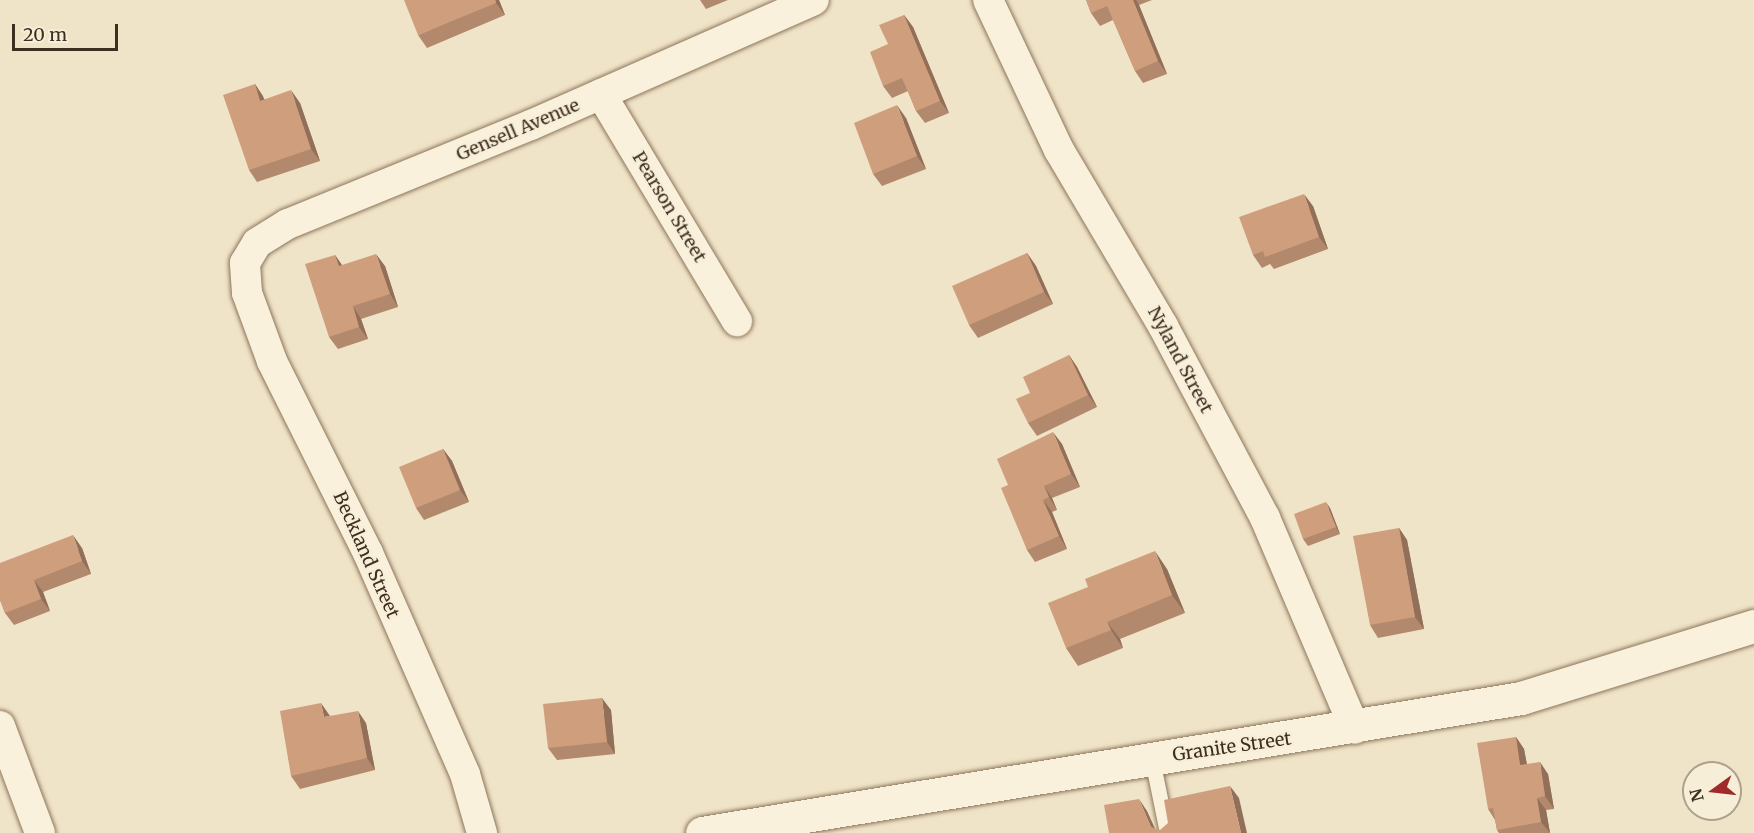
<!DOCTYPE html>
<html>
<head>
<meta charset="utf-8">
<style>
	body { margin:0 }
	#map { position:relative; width:1754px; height:833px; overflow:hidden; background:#f0e4c8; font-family:Merriweather,serif }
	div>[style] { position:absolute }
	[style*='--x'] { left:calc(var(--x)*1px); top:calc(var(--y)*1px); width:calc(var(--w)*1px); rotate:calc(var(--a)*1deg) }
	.roads { filter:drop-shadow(0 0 2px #8d765c) drop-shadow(0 0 2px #8d765c) }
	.service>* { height:15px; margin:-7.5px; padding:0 7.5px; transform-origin:7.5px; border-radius:7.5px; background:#faf1dc }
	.minor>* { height:30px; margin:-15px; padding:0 15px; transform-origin:15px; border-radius:15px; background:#faf1dc }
	.tertiary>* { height:33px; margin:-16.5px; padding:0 16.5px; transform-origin:16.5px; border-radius:16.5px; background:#faf1dc }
	.wall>* { inset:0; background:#b2896c }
	.shaded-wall>* { inset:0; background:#916f58 }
	.building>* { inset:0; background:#cf9f7d }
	span { translate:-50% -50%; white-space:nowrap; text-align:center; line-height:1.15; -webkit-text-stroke:4.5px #f7eed8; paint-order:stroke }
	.street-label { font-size:18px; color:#3d2e20 }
	.north { position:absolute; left:1682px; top:761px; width:60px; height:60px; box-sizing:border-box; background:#f7eed8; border:2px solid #ada18e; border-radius:50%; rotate:255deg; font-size:16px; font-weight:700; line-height:24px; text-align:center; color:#3d2e20 }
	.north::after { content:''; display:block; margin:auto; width:21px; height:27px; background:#9e2a2b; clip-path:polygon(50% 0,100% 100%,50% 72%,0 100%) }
	.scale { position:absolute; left:12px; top:24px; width:106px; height:27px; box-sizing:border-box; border:3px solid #3d2e20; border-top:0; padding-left:8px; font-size:18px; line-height:21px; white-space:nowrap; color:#3d2e20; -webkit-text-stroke:4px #f7eed8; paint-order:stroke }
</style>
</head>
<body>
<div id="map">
	<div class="roads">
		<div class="service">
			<div style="--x:1152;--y:759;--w:76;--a:78.5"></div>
		</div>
		<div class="minor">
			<div style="--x:988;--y:0;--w:166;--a:64.7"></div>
			<div style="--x:1059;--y:150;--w:204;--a:59.4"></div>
			<div style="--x:1163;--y:326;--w:217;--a:62"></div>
			<div style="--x:1265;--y:518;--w:229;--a:66.9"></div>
			<div style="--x:601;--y:94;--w:265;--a:59.1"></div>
			<div style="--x:0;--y:726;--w:114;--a:69.5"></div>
			<div style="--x:482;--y:833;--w:61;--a:-106.1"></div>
			<div style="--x:465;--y:774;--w:241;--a:-113.7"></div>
			<div style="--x:368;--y:553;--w:215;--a:-116.6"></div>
			<div style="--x:272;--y:361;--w:72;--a:-110.2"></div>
			<div style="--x:247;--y:293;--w:30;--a:-94"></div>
			<div style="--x:245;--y:263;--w:23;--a:-59"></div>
			<div style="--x:257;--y:243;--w:36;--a:-32"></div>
			<div style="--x:288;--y:224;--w:262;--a:-22.2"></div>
			<div style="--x:531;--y:125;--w:309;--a:-23.8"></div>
		</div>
		<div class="tertiary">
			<div style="--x:702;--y:833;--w:830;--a:-9.36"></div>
			<div style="--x:1521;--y:698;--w:244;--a:-17.2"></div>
		</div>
	</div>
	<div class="wall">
		<div style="clip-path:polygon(499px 0,505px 15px,427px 48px,418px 35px)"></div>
		<div style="clip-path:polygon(700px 0,728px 0,706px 9px)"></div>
		<div style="clip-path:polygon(1086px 0,1152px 0,1139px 5px,1167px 74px,1143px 83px,1135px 71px,1113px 20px,1100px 26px,1091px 13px)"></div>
		<div style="clip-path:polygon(904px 15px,913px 27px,949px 113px,925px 123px,916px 111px,908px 91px,892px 98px,883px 86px,888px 44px)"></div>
		<div style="clip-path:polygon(255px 84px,264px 99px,300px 103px,320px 161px,257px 182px,249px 170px)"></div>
		<div style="clip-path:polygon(906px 118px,926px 169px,882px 186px,873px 174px)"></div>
		<div style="clip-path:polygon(1313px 206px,1328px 249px,1274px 269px,1270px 264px,1262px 268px,1253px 255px)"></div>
		<div style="clip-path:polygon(1027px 253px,1036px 266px,1053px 304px,978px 338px,969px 325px)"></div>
		<div style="clip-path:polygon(335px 255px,342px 265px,385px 266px,398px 307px,361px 319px,368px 339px,338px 349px,329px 337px)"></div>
		<div style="clip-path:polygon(1069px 355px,1077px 367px,1097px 407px,1037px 436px,1028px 423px,1030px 393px)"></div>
		<div style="clip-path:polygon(1062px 444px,1080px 487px,1052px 498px,1057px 510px,1052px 512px,1067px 549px,1035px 562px,1027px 550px,1008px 485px)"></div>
		<div style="clip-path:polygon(443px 449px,452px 461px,469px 502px,424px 520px,416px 508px)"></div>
		<div style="clip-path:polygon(1330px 508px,1340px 534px,1308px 546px,1303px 539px)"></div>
		<div style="clip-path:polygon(1399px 528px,1407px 540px,1424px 629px,1378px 638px,1370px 625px)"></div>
		<div style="clip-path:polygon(82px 548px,91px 574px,43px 592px,50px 611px,14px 625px,5px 613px,0 600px)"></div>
		<div style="clip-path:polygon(1167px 569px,1185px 613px,1120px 639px,1123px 648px,1078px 666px,1066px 648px)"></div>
		<div style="clip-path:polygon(611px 710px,615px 754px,557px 760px,548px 748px)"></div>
		<div style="clip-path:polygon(330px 716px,366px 723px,375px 770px,300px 789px,291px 776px)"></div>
		<div style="clip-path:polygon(1516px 737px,1524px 749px,1527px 764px,1548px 774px,1554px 809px,1546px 810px,1550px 833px,1499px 833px,1497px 830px,1495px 820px,1488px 809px)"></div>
	</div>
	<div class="shaded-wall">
		<div style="clip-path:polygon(495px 0,499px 0,505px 15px,496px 3px)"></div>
		<div style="clip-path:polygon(1133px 0,1136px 0,1139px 5px,1167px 74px,1158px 61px)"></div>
		<div style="clip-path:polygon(904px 15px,913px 27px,949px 113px,940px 101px)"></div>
		<div style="clip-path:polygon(255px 84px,263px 96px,269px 113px,260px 101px)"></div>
		<div style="clip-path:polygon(291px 90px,300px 103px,320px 161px,311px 149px)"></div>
		<div style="clip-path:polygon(897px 105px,906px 118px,926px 169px,917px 156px)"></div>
		<div style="clip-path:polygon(1304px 194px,1313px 206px,1328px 249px,1319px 237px)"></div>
		<div style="clip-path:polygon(1027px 253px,1036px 266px,1053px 304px,1044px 292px)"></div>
		<div style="clip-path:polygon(376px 254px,385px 266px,398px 307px,390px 294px)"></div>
		<div style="clip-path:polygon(335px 255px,344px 268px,339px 266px)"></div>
		<div style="clip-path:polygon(353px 306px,361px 319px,368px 339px,359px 327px)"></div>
		<div style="clip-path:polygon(1069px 355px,1077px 367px,1097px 407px,1088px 395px)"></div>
		<div style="clip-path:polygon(1053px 432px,1062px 444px,1080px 487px,1071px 474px)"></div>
		<div style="clip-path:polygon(443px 449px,452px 461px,469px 502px,460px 490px)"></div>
		<div style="clip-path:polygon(1044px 486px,1052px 498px,1057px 510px,1049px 497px)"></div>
		<div style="clip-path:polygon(1043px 500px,1052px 512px,1067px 549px,1059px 536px)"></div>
		<div style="clip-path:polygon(1326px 502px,1330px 508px,1340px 534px,1336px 527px)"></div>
		<div style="clip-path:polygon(1399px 528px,1407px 540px,1424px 629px,1415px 617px)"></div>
		<div style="clip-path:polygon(73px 535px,82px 548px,91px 574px,82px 561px)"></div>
		<div style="clip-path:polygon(1155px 551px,1167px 569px,1185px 613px,1172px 595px)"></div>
		<div style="clip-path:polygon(34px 580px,43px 592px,50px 611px,41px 599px)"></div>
		<div style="clip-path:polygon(1107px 622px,1120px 639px,1123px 648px,1111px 630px)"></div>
		<div style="clip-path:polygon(602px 698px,611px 710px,615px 754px,607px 742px)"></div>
		<div style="clip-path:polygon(321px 703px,330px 716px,324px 717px)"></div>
		<div style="clip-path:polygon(358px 711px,366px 723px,375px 770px,367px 758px)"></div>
		<div style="clip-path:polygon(1516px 737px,1524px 749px,1529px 777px,1520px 765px)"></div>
		<div style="clip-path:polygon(1540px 762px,1548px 774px,1554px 809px,1545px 796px)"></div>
		<div style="clip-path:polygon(1230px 786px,1239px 798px,1247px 833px,1241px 833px)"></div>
		<div style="clip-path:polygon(1537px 798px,1546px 810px,1550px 833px,1541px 822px)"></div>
		<div style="clip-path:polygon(1139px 799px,1147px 811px,1157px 833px,1151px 827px)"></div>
	</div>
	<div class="building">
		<div style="clip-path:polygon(404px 0,495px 0,496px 3px,418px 35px)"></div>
		<div style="clip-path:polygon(1086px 0,1133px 0,1158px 61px,1135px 71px,1107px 6px,1091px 13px)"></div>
		<div style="clip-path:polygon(904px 15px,940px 101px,916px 111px,902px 78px,883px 86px,870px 52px,888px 44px,879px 25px)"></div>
		<div style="clip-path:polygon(255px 84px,260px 101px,291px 90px,311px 149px,249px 170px,223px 95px)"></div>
		<div style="clip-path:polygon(897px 105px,917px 156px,873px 174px,854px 123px)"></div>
		<div style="clip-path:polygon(1304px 194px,1319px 237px,1265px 257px,1263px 251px,1253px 255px,1239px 217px)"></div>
		<div style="clip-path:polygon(1027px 253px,1044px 292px,969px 325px,952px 286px)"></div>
		<div style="clip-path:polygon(376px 254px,390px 294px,353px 306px,359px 327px,329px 337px,305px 264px,335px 255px,339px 266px)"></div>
		<div style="clip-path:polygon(1069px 355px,1088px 395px,1028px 423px,1016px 399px,1030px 393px,1023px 377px)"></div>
		<div style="clip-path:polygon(1053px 432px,1071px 474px,1044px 486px,1049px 497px,1043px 500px,1059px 536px,1027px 550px,1001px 488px,1008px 485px,997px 459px)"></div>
		<div style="clip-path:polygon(443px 449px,460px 490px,416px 508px,399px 467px)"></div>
		<div style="clip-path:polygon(1326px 502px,1336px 527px,1303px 539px,1294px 514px)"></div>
		<div style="clip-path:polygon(1399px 528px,1415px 617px,1370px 625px,1353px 536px)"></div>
		<div style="clip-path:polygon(73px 535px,82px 561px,34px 580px,41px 599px,5px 613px,0 600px,0 563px)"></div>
		<div style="clip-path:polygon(1155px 551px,1172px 595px,1107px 622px,1111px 630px,1066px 648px,1048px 603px,1088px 587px,1085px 579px)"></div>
		<div style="clip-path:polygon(602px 698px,607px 742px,548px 748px,543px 704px)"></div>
		<div style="clip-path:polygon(321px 703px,324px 717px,358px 711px,367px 758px,291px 776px,280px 711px)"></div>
		<div style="clip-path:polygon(1516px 737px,1520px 765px,1540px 762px,1545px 796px,1537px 798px,1541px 822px,1497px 830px,1493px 808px,1488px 809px,1477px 743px)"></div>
		<div style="clip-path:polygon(1230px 786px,1241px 833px,1109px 833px,1104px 805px,1139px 799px,1151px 827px,1160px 830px,1168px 823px,1164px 800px)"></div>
	</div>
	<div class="street-label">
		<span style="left:518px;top:130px;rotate:-23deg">Gensell Avenue</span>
		<span style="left:669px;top:207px;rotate:59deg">Pearson Street</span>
		<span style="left:1180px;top:360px;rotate:62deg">Nyland Street</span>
		<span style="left:366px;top:555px;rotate:66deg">Beckland Street</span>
		<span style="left:1232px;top:747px;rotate:-8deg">Granite Street</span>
	</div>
	<div class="north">N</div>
	<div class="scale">20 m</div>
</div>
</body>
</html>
